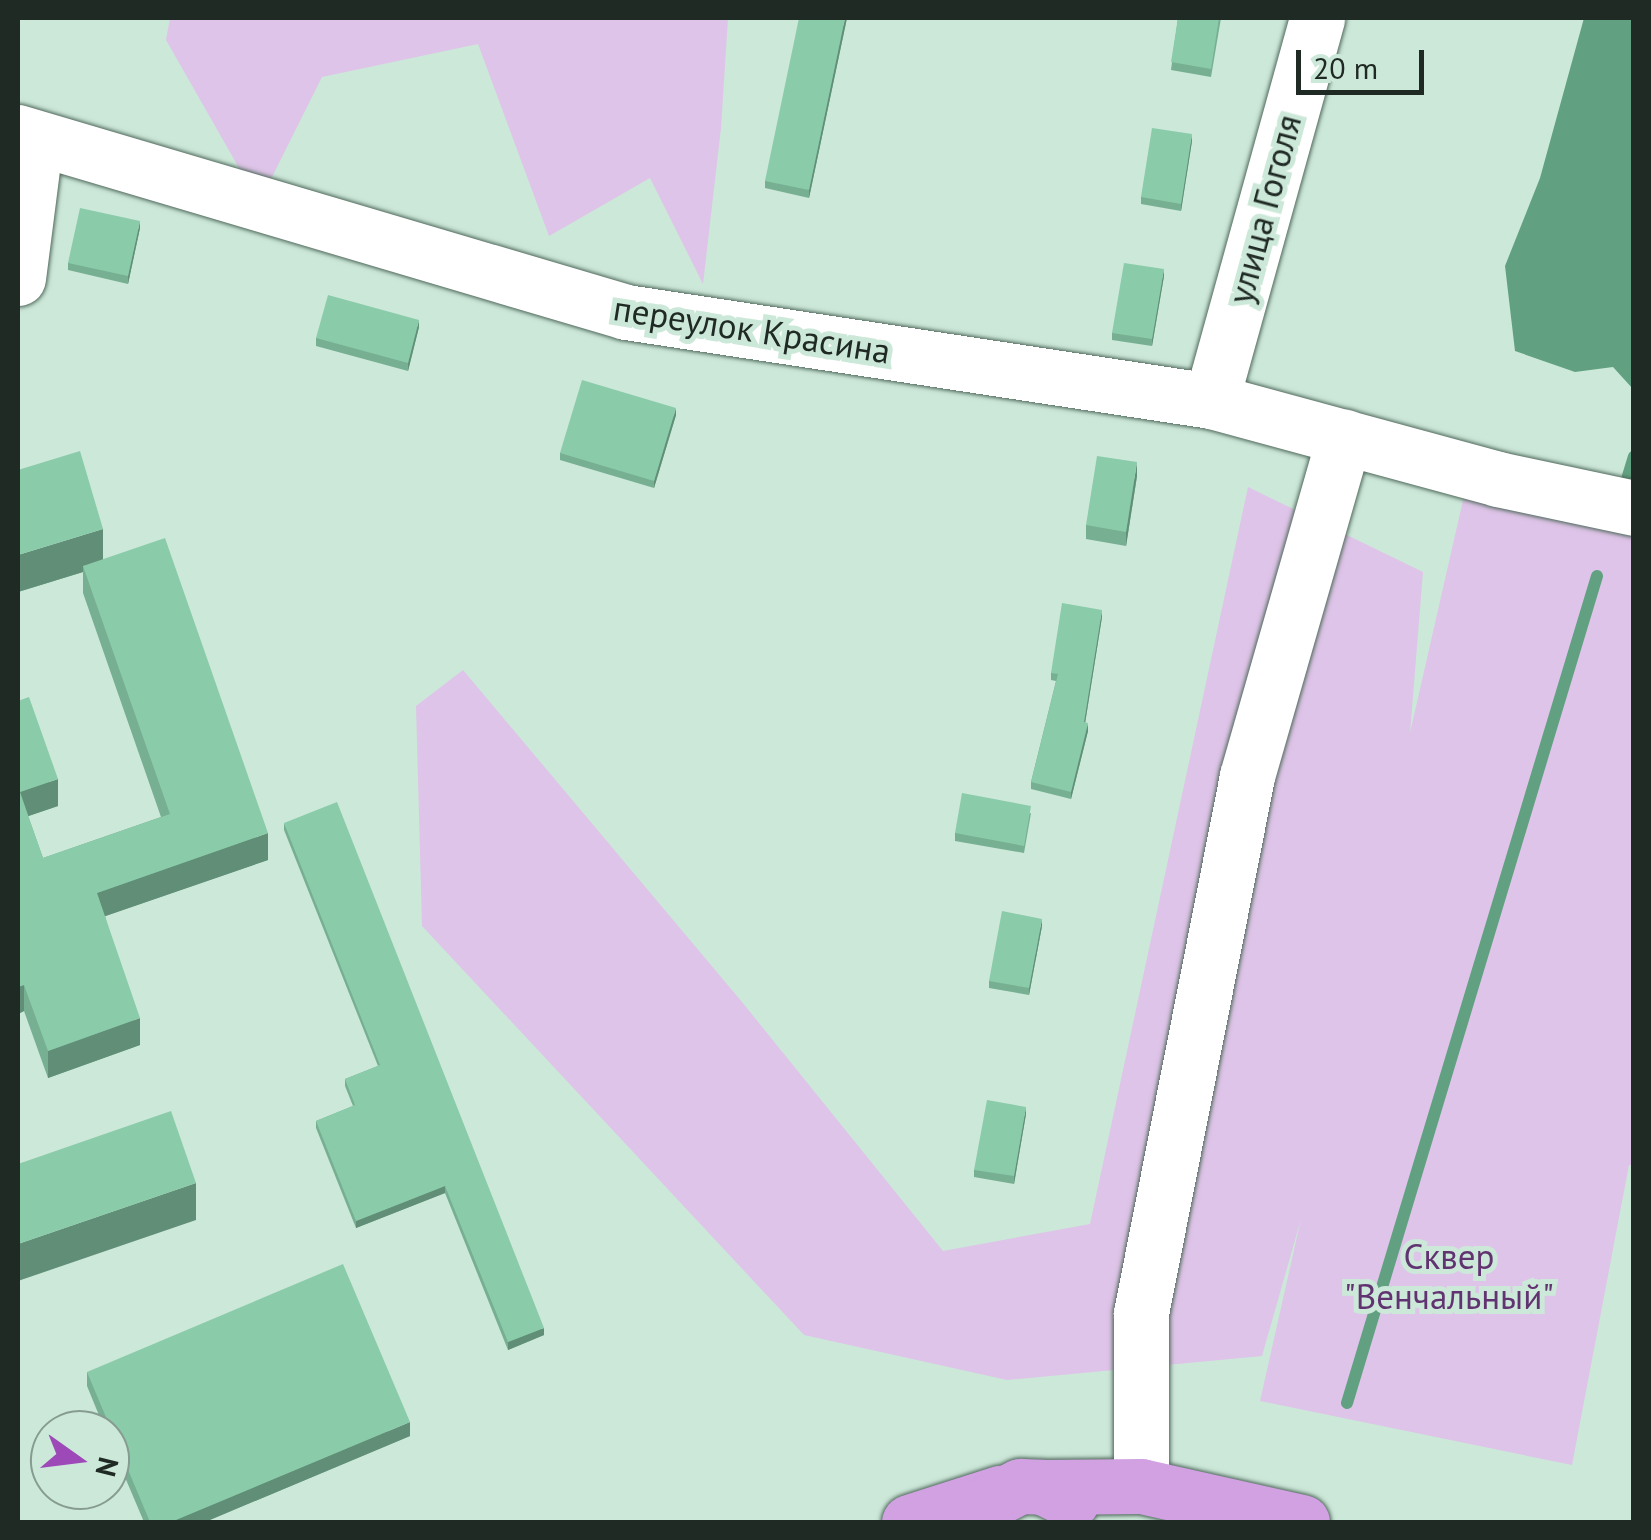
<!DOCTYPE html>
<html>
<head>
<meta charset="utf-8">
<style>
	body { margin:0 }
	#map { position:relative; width:1651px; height:1540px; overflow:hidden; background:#cce8d9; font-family:"PT Sans",sans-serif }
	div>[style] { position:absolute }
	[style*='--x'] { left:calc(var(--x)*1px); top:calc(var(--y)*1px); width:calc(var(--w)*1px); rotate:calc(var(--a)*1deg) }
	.green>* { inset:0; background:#dec4e8 }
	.water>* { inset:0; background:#61a181 }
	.stream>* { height:12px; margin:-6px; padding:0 6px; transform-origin:6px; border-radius:6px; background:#61a181 }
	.roads { filter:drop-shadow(0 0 2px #50695c) drop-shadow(0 0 2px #50695c) }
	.minor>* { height:55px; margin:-27.5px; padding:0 27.5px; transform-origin:27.5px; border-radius:27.5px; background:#fff }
	.major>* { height:55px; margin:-27.5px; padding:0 27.5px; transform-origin:27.5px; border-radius:27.5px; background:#d1a1e2 }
	.wall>* { inset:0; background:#77af92 }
	.shaded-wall>* { inset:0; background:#618e77 }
	.building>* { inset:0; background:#8acbaa }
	span { translate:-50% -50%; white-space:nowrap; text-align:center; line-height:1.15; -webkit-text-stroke:10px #cce8d9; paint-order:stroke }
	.street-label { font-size:35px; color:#202a25 }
	.park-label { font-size:35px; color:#613370 }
	.frame { position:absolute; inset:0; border:20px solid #202a25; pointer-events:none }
	.north { position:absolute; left:30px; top:1410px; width:100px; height:100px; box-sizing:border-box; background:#cce8d9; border:2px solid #879c91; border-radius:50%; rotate:104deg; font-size:28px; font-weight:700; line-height:40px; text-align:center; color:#202a25 }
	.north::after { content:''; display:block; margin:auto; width:35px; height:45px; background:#9d4ab8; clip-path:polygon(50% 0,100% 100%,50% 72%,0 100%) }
	.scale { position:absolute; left:1296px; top:50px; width:128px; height:45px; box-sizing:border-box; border:5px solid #202a25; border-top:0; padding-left:12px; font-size:30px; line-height:35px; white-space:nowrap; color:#202a25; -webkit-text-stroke:8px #cce8d9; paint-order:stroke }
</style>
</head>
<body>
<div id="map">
	<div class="green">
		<div style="clip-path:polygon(170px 18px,728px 18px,721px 128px,703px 284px,650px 178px,549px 236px,478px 44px,322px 77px,259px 203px,166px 40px)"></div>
		<div style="clip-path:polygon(1248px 487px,1423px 572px,1410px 733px,1466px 487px,1633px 525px,1633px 1165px,1629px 1165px,1572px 1465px,1260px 1401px,1301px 1219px,1262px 1356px,1007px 1380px,804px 1335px,422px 926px,416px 706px,463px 670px,742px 1002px,943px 1251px,1090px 1224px)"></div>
	</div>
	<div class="water">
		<div style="clip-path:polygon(1584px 18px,1633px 18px,1633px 389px,1613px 367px,1575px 372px,1515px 351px,1505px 266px,1540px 178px)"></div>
	</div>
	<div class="stream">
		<div style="--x:1624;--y:489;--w:34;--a:-73"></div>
		<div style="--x:1347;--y:1403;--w:864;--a:-73.18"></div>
	</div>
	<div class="roads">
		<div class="minor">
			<div style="--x:18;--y:132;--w:634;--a:16.49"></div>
			<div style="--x:626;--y:312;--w:592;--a:8.65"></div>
			<div style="--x:1211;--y:401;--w:297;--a:15.2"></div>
			<div style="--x:1498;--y:479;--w:139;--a:12"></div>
			<div style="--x:18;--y:278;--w:141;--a:-82.7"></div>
			<div style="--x:1211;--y:401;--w:397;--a:-74.5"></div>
			<div style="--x:1141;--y:1486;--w:173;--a:-90"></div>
			<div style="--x:1141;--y:1313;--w:547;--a:-78.83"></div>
			<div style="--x:1247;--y:776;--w:353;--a:-74"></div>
		</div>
		<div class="major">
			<div style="--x:1043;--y:1487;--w:98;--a:-0.6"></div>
			<div style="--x:1141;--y:1486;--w:165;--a:12.6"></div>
			<div style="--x:909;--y:1522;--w:96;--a:-17.7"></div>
			<div style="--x:969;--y:1522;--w:22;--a:-51"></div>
			<div style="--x:983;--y:1505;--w:42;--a:-27.2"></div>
			<div style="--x:1020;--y:1486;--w:23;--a:2"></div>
			<div style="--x:1043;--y:1487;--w:32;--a:26"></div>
		</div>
	</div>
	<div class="wall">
		<div style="clip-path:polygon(847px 18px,809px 198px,765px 188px,765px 181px)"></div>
		<div style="clip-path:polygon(1178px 18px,1221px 18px,1211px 77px,1171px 70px)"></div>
		<div style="clip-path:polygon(1192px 141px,1181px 211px,1141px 204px,1141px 197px)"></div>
		<div style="clip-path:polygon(140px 228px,128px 284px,68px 270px,68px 263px)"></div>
		<div style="clip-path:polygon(1164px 276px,1152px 346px,1112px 340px,1112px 333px)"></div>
		<div style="clip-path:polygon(419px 327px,408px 371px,316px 346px,316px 338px)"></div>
		<div style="clip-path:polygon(676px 415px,654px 488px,560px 460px,560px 453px)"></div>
		<div style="clip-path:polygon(1137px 476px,1126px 546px,1086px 539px,1086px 525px)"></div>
		<div style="clip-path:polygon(103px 559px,268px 860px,105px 916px,140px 1045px,48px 1078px,24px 1011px,18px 1014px,18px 701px,58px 806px,28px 816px,43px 858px,161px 817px,83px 593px,83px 572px,18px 592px)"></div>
		<div style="clip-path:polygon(1102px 617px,1085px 723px,1088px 731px,1071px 799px,1031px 789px,1031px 782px,1056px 681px,1051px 680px,1051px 673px)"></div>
		<div style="clip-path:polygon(1031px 813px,1024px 853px,955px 841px,955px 833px)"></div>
		<div style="clip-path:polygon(284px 823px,544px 1335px,508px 1350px,445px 1193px,356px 1228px,316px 1128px,316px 1121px,353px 1106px,345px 1086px,345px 1079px,378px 1066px,284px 830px)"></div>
		<div style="clip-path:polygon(1042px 926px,1029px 995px,989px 988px,989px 981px)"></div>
		<div style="clip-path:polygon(1026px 1114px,1014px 1184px,974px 1177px,974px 1170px)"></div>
		<div style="clip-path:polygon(87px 1372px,410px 1436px,205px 1522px,144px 1522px,110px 1442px,110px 1430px,105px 1430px,87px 1386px)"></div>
	</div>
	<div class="shaded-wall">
		<div style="clip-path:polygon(845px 18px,847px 18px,809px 198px,809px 190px)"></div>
		<div style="clip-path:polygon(1192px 134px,1192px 141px,1181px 211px,1181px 204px)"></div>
		<div style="clip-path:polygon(140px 221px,140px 228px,128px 284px,128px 276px)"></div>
		<div style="clip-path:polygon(1164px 269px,1164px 276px,1152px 346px,1152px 339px)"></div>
		<div style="clip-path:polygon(419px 320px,419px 327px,408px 371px,408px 363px)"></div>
		<div style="clip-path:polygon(676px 408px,676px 415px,654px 488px,654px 481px)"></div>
		<div style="clip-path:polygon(1137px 462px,1137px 476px,1126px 546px,1126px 532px)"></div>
		<div style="clip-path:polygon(103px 529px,103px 565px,83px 566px,83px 572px,18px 592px,18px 555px)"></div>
		<div style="clip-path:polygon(1102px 610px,1102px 617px,1084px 730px,1084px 722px)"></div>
		<div style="clip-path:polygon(1088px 723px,1088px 731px,1071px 799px,1071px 792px)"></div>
		<div style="clip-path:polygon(58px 779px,58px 806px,20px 819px,20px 792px)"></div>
		<div style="clip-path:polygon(268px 833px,268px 860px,97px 919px,97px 893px)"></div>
		<div style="clip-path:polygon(1042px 919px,1042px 926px,1029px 995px,1029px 988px)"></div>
		<div style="clip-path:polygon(24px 985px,24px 1011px,18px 1014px,18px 987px)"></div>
		<div style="clip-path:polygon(140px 1018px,140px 1045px,48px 1078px,48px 1051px)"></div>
		<div style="clip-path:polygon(1026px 1107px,1026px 1114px,1014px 1184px,1014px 1176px)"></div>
		<div style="clip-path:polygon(196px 1183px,196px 1220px,18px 1281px,18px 1244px)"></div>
		<div style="clip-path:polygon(445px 1186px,445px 1193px,356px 1228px,356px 1221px)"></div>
		<div style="clip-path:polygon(544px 1328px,544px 1335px,508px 1350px,508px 1342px)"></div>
		<div style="clip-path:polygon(410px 1422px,410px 1436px,205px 1522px,171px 1522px)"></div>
	</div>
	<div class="building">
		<div style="clip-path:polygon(799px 18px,845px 18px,809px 190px,765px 181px)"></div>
		<div style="clip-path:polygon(1178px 18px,1219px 18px,1211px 69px,1171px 62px)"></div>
		<div style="clip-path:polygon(1152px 128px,1192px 134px,1181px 204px,1141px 197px)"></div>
		<div style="clip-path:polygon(80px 208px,140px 221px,128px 276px,68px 263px)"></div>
		<div style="clip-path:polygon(1124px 263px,1164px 269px,1152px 339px,1112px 333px)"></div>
		<div style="clip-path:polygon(328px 295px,419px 320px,408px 363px,316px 338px)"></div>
		<div style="clip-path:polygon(582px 380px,676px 408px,654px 481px,560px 453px)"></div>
		<div style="clip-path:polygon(80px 451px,103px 529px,18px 555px,18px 470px)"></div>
		<div style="clip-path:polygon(1097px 456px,1137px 462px,1126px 532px,1086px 525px)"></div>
		<div style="clip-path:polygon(165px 538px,268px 833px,97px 893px,140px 1018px,48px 1051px,24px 985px,18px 987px,18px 701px,29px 697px,58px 779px,20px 792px,43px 858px,170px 814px,83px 566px)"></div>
		<div style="clip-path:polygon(1062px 603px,1102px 610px,1084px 722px,1088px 723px,1071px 792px,1031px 782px,1058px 674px,1051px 673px)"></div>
		<div style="clip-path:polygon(962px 793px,1031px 806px,1024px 846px,955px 833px)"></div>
		<div style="clip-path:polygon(337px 802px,544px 1328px,508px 1342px,445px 1186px,356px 1221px,316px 1121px,355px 1105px,345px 1079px,380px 1065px,284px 823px)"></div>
		<div style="clip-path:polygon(1002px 911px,1042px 919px,1029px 988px,989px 981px)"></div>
		<div style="clip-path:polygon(987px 1100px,1026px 1107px,1014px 1176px,974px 1170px)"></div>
		<div style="clip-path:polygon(171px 1111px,196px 1183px,18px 1244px,18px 1164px)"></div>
		<div style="clip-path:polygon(343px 1264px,410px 1422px,171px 1522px,150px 1522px,87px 1372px)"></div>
	</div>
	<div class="street-label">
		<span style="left:1264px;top:209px;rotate:-75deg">улица Гоголя</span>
		<span style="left:752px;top:329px;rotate:9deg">переулок Красина</span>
	</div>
	<div class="park-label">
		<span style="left:1449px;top:1276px">Сквер<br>"Венчальный"</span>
	</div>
	<div class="frame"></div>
	<div class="north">N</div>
	<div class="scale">20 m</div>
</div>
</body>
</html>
